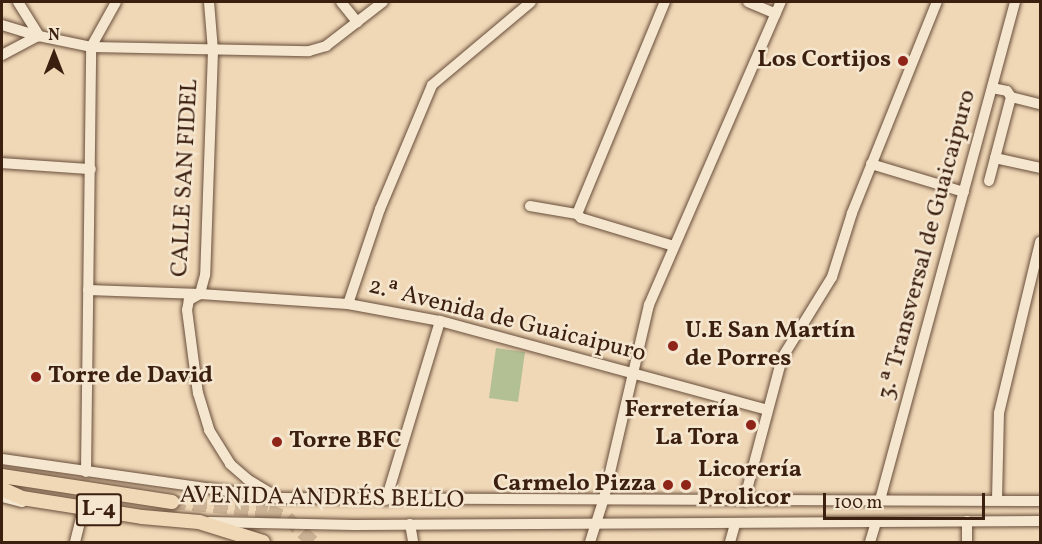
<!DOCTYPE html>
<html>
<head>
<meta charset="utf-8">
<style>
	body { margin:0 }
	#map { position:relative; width:1042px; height:544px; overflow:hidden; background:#f0d8b7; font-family:Vollkorn,serif }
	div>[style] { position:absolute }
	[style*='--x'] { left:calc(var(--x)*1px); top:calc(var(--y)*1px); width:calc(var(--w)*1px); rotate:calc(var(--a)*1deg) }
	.green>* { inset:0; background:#b3c094 }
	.major-tunnel>* { height:14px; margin-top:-7px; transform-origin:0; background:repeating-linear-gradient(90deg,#ccb395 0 14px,transparent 0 21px) }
	.roads { filter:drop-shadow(0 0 2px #684d39) drop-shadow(0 0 2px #684d39) }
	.minor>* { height:10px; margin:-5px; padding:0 5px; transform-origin:5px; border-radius:5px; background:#f5e6d0 }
	.major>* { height:14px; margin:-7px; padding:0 7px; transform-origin:7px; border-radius:7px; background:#f0d8b7 }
	.dots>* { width:16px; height:16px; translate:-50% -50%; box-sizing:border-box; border:3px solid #f5e6d0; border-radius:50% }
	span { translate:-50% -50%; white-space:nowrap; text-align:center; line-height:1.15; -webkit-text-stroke:5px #f5e6d0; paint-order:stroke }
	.shield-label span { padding:2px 4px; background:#f5e6d0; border:2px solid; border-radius:4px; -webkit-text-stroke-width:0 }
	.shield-label { font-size:22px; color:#3b1f0f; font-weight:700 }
	.poi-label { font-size:24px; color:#3b1f0f; font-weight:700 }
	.right { translate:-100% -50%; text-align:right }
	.left { translate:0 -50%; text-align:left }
	.street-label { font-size:24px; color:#3b1f0f }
	.frame { position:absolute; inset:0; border:3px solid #3b1f0f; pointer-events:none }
	.north { position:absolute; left:24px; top:24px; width:60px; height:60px; -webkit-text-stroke:4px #f5e6d0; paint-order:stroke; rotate:0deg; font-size:16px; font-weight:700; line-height:24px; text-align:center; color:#3b1f0f }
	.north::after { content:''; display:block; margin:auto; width:21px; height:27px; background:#3b1f0f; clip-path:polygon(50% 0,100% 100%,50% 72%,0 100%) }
	.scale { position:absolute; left:823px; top:493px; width:162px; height:27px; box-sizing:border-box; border:3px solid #3b1f0f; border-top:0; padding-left:8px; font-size:18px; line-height:21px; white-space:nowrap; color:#3b1f0f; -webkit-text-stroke:4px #f5e6d0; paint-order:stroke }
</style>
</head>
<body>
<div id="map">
	<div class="green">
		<div style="clip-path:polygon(496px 348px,525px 352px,518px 402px,489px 398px)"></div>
	</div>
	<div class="major-tunnel">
		<div style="--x:172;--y:502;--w:96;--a:5.4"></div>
		<div style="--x:268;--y:511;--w:20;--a:20"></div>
		<div style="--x:287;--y:518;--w:35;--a:43"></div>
	</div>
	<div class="roads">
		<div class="minor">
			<div style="--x:18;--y:2;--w:40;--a:58"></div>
			<div style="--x:209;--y:2;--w:49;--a:85.3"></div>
			<div style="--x:213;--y:51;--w:224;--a:92"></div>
			<div style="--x:205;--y:275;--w:20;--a:105"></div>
			<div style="--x:200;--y:294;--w:13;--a:151"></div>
			<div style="--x:189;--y:300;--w:10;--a:101"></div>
			<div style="--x:187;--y:310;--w:84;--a:82.5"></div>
			<div style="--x:198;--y:393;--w:39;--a:73"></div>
			<div style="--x:209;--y:430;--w:40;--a:58"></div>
			<div style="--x:230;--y:464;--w:23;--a:41"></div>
			<div style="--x:247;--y:479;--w:29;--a:31"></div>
			<div style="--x:341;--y:2;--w:26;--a:51"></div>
			<div style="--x:748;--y:2;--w:30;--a:23"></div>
			<div style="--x:2;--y:25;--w:39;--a:17"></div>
			<div style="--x:39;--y:36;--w:53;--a:11.9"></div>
			<div style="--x:91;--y:47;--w:218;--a:1.1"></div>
			<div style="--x:309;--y:51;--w:18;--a:-16"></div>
			<div style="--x:326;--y:46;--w:72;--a:-37.7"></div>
			<div style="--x:2;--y:55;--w:41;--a:-27.8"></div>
			<div style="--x:992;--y:88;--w:15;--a:11"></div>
			<div style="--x:1007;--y:91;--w:7;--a:56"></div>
			<div style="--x:1011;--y:97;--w:30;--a:14"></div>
			<div style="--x:995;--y:158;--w:46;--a:12.5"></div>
			<div style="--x:2;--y:163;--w:89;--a:3.9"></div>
			<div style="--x:871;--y:164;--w:97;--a:16.8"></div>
			<div style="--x:989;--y:181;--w:87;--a:-75.3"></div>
			<div style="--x:530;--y:206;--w:48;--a:9.7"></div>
			<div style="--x:577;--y:214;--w:6;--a:45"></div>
			<div style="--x:581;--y:218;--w:97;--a:16.8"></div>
			<div style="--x:577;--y:214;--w:230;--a:-67.5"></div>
			<div style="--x:88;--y:290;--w:112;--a:2"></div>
			<div style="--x:200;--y:294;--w:148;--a:3.9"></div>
			<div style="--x:348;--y:304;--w:94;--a:10.5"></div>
			<div style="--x:440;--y:321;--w:339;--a:15.2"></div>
			<div style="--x:348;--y:304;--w:100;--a:-71.4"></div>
			<div style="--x:380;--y:209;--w:134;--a:-67.2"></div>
			<div style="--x:432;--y:85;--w:129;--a:-40"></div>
			<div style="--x:2;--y:459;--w:278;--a:8.1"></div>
			<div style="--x:277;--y:498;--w:763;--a:0.23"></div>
			<div style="--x:86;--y:472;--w:425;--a:-89.3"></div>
			<div style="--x:91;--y:47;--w:51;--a:-60.9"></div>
			<div style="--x:2;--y:497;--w:21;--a:14"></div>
			<div style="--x:386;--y:500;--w:187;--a:-73.2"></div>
			<div style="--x:880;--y:500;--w:516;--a:-74.83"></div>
			<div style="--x:997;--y:500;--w:87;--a:-88.7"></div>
			<div style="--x:999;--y:413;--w:176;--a:-76.5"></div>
			<div style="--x:744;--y:501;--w:148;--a:-75.1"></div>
			<div style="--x:782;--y:358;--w:95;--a:-58.3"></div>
			<div style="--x:832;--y:277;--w:67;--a:-72.6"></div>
			<div style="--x:852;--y:213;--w:227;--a:-68.1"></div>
			<div style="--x:967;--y:521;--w:21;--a:90"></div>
			<div style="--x:210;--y:522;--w:144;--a:1.2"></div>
			<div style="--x:354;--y:525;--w:686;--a:-0.33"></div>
			<div style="--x:410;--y:524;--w:17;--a:80"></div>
			<div style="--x:75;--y:542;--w:33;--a:-76"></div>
			<div style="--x:590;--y:542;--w:46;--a:-72.3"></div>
			<div style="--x:604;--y:498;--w:198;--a:-76.9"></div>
			<div style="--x:649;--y:305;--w:331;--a:-66.5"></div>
			<div style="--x:730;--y:542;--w:19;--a:-74"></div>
			<div style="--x:870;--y:542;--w:21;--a:-73"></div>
		</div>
		<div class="major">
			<div style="--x:2;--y:476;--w:172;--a:8.7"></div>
			<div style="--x:2;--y:489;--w:22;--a:24"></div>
			<div style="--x:22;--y:498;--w:121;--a:9"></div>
			<div style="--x:142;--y:517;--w:57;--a:5"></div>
			<div style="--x:199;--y:522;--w:67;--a:17.4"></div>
		</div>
	</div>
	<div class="dots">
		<div style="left:903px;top:61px;background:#8f2418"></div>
		<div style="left:673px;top:346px;background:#8f2418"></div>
		<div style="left:36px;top:377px;background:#8f2418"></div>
		<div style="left:751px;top:425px;background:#8f2418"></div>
		<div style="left:277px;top:442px;background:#8f2418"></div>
		<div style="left:668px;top:485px;background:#8f2418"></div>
		<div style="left:686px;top:485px;background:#8f2418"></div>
	</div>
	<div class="shield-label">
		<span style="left:99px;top:510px">L-4</span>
	</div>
	<div class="poi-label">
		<span class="right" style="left:891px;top:61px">Los Cortijos</span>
		<span class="left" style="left:685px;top:346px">U.E San Martín<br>de Porres</span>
		<span class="left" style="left:48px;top:377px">Torre de David</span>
		<span class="right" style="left:739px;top:425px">Ferretería<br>La Tora</span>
		<span class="left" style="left:289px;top:442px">Torre BFC</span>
		<span class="left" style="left:698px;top:485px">Licorería<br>Prolicor</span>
		<span class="right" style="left:656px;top:485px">Carmelo Pizza</span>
	</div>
	<div class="street-label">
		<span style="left:186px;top:178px;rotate:-87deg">CALLE SAN FIDEL</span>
		<span style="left:928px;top:245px;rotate:-75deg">3.ª Transversal de Guaicaipuro</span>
		<span style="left:507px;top:321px;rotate:14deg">2.ª Avenida de Guaicaipuro</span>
		<span style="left:322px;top:499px;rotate:1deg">AVENIDA ANDRÉS BELLO</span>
	</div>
	<div class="frame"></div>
	<div class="north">N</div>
	<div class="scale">100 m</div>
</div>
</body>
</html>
